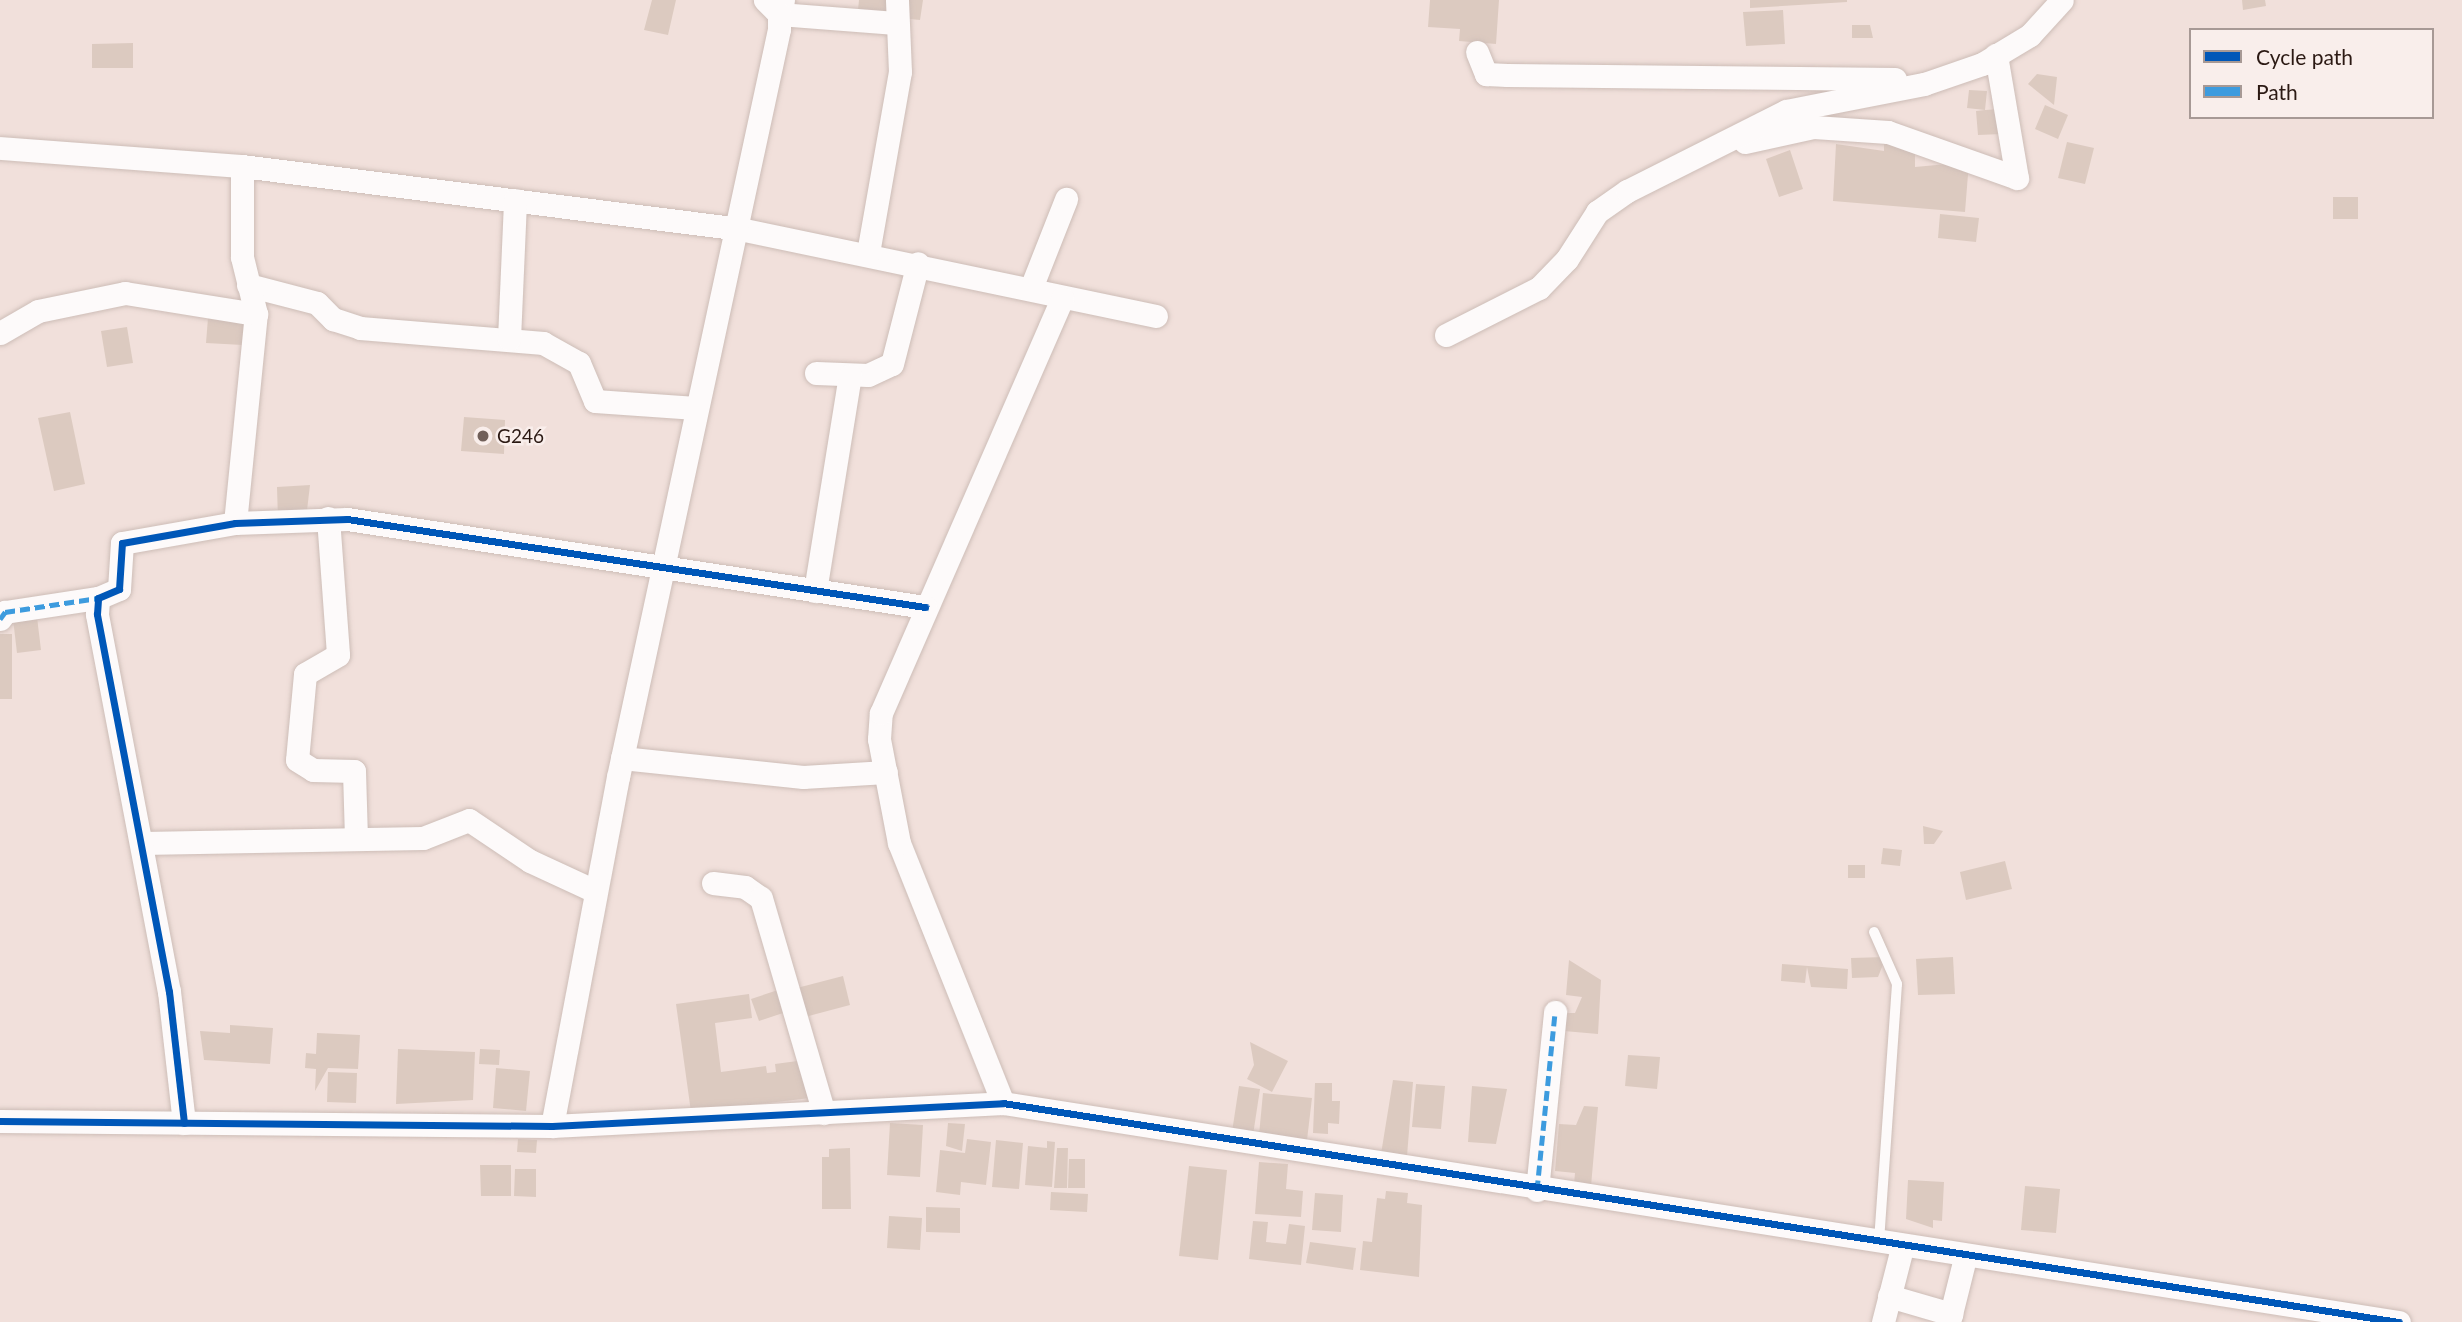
<!DOCTYPE html>
<html>
<head>
<meta charset="utf-8">
<style>
	body { margin:0 }
	#map { position:relative; width:2462px; height:1322px; overflow:hidden; background:#f1e0db; font-family:Lato,sans-serif }
	div>[style] { position:absolute }
	[style*='--x'] { left:calc(var(--x)*1px); top:calc(var(--y)*1px); width:calc(var(--w)*1px); rotate:calc(var(--a)*1deg) }
	.building>* { inset:0; background:#dccac0 }
	.roads { filter:drop-shadow(0 0 2px #cdbdb7) drop-shadow(0 0 2px #cdbdb7) }
	.service>* { height:10px; margin:-5px; padding:0 5px; transform-origin:5px; border-radius:5px; background:#fdfafa }
	.minor>* { height:23px; margin:-11.5px; padding:0 11.5px; transform-origin:11.5px; border-radius:11.5px; background:#fdfafa }
	.quiet>* { height:5px; margin-top:-2.5px; transform-origin:0; background:repeating-linear-gradient(90deg,#3d9bde 0 10px,transparent 0 15px) }
	.cycleway>* { height:7px; margin:-3.5px; padding:0 3.5px; transform-origin:3.5px; border-radius:3.5px; background:#0057b8 }
	.dots>* { width:19px; height:19px; translate:-50% -50%; box-sizing:border-box; border:4px solid #f9eeeb; border-radius:50% }
	span { translate:-50% -50%; white-space:nowrap; text-align:center; line-height:1.15; -webkit-text-stroke:5px #f9eeeb; paint-order:stroke }
	.poi-label { font-size:19px; color:#2b1913 }
	.left { translate:0 -50%; text-align:left }
	.legend { position:absolute; left:2189px; top:28px; width:245px; height:91px; box-sizing:border-box; background:#f9eeeb; border:2px solid #a79995; margin:0; padding:9px 12px; list-style:none; font-size:21px; color:#2b1913 }
	.legend li { display:flex; align-items:center; gap:14px; height:35px }
	.legend b { width:35px; border:2px solid #a79995 }
</style>
</head>
<body>
<div id="map">
	<div class="building">
		<div style="clip-path:polygon(652px 0,676px 0,668px 35px,644px 30px)"></div>
		<div style="clip-path:polygon(859px 0,894px 0,893px 16px,858px 10px)"></div>
		<div style="clip-path:polygon(902px 0,923px 0,920px 20px,900px 18px)"></div>
		<div style="clip-path:polygon(1430px 0,1499px 0,1496px 44px,1459px 41px,1460px 29px,1428px 27px)"></div>
		<div style="clip-path:polygon(1750px 0,1847px 0,1847px 2px,1750px 8px)"></div>
		<div style="clip-path:polygon(2242px 0,2265px 0,2266px 6px,2243px 10px)"></div>
		<div style="clip-path:polygon(1783px 10px,1785px 44px,1746px 46px,1743px 12px)"></div>
		<div style="clip-path:polygon(1852px 25px,1870px 25px,1873px 38px,1852px 38px)"></div>
		<div style="clip-path:polygon(133px 43px,133px 68px,92px 68px,92px 44px)"></div>
		<div style="clip-path:polygon(2037px 74px,2057px 77px,2054px 105px,2028px 84px)"></div>
		<div style="clip-path:polygon(1969px 90px,1987px 91px,1985px 110px,2001px 109px,2002px 134px,1978px 135px,1976px 111px,1985px 110px,1967px 108px)"></div>
		<div style="clip-path:polygon(2045px 105px,2068px 115px,2058px 139px,2035px 129px)"></div>
		<div style="clip-path:polygon(1884px 142px,1915px 143px,1915px 167px,1969px 162px,1965px 212px,1833px 201px,1836px 144px,1884px 151px)"></div>
		<div style="clip-path:polygon(2067px 142px,2094px 148px,2085px 184px,2058px 178px)"></div>
		<div style="clip-path:polygon(1790px 150px,1803px 189px,1779px 197px,1766px 159px)"></div>
		<div style="clip-path:polygon(2333px 197px,2358px 197px,2358px 219px,2333px 219px)"></div>
		<div style="clip-path:polygon(1940px 214px,1979px 218px,1976px 242px,1938px 238px)"></div>
		<div style="clip-path:polygon(208px 318px,245px 320px,243px 345px,206px 343px)"></div>
		<div style="clip-path:polygon(127px 327px,133px 363px,107px 367px,101px 331px)"></div>
		<div style="clip-path:polygon(70px 412px,85px 484px,54px 491px,38px 418px)"></div>
		<div style="clip-path:polygon(464px 417px,505px 420px,504px 454px,461px 451px)"></div>
		<div style="clip-path:polygon(310px 485px,306px 519px,278px 520px,277px 487px)"></div>
		<div style="clip-path:polygon(37px 617px,41px 650px,17px 653px,13px 619px)"></div>
		<div style="clip-path:polygon(0 634px,12px 634px,12px 699px,0 699px)"></div>
		<div style="clip-path:polygon(1923px 826px,1943px 831px,1934px 844px,1924px 844px)"></div>
		<div style="clip-path:polygon(1883px 848px,1902px 850px,1900px 866px,1881px 864px)"></div>
		<div style="clip-path:polygon(2005px 861px,2012px 889px,1966px 900px,1960px 872px)"></div>
		<div style="clip-path:polygon(1848px 865px,1865px 865px,1865px 878px,1848px 878px)"></div>
		<div style="clip-path:polygon(1886px 957px,1878px 977px,1852px 978px,1851px 958px)"></div>
		<div style="clip-path:polygon(1953px 957px,1955px 994px,1918px 995px,1916px 959px)"></div>
		<div style="clip-path:polygon(1569px 960px,1601px 980px,1598px 1034px,1564px 1031px,1566px 1013px,1575px 1013px,1582px 997px,1566px 995px)"></div>
		<div style="clip-path:polygon(1782px 964px,1848px 969px,1847px 989px,1811px 987px,1807px 967px,1805px 983px,1781px 981px)"></div>
		<div style="clip-path:polygon(843px 976px,850px 1005px,801px 1018px,793px 989px)"></div>
		<div style="clip-path:polygon(784px 988px,792px 1010px,759px 1021px,751px 999px)"></div>
		<div style="clip-path:polygon(749px 994px,752px 1018px,715px 1023px,721px 1072px,766px 1066px,767px 1073px,776px 1072px,775px 1064px,805px 1060px,810px 1098px,691px 1112px,676px 1004px)"></div>
		<div style="clip-path:polygon(230px 1025px,273px 1028px,270px 1064px,204px 1060px,200px 1031px,230px 1033px)"></div>
		<div style="clip-path:polygon(317px 1033px,360px 1035px,358px 1069px,328px 1068px,315px 1091px,316px 1069px,305px 1068px,306px 1053px,316px 1054px)"></div>
		<div style="clip-path:polygon(1250px 1042px,1288px 1061px,1272px 1092px,1247px 1079px,1254px 1065px)"></div>
		<div style="clip-path:polygon(398px 1049px,475px 1052px,473px 1100px,396px 1104px)"></div>
		<div style="clip-path:polygon(480px 1049px,500px 1050px,499px 1065px,479px 1064px)"></div>
		<div style="clip-path:polygon(1628px 1055px,1660px 1057px,1657px 1089px,1625px 1086px)"></div>
		<div style="clip-path:polygon(496px 1068px,530px 1071px,526px 1111px,493px 1108px)"></div>
		<div style="clip-path:polygon(328px 1072px,357px 1073px,356px 1103px,327px 1102px)"></div>
		<div style="clip-path:polygon(1393px 1080px,1413px 1082px,1407px 1156px,1381px 1154px)"></div>
		<div style="clip-path:polygon(1315px 1083px,1332px 1083px,1332px 1101px,1340px 1101px,1339px 1124px,1328px 1123px,1328px 1134px,1313px 1133px)"></div>
		<div style="clip-path:polygon(1416px 1084px,1445px 1086px,1441px 1129px,1412px 1127px)"></div>
		<div style="clip-path:polygon(1239px 1086px,1260px 1089px,1253px 1135px,1232px 1132px)"></div>
		<div style="clip-path:polygon(1472px 1086px,1507px 1089px,1496px 1144px,1468px 1142px)"></div>
		<div style="clip-path:polygon(1263px 1093px,1312px 1098px,1307px 1140px,1259px 1135px)"></div>
		<div style="clip-path:polygon(1584px 1106px,1598px 1107px,1591px 1186px,1574px 1185px,1575px 1173px,1555px 1171px,1559px 1124px,1576px 1125px)"></div>
		<div style="clip-path:polygon(890px 1123px,923px 1125px,920px 1177px,887px 1175px)"></div>
		<div style="clip-path:polygon(948px 1123px,965px 1124px,962px 1151px,946px 1146px)"></div>
		<div style="clip-path:polygon(518px 1139px,537px 1140px,536px 1153px,517px 1152px)"></div>
		<div style="clip-path:polygon(967px 1139px,991px 1142px,986px 1185px,961px 1182px,960px 1195px,936px 1192px,940px 1150px,965px 1153px)"></div>
		<div style="clip-path:polygon(996px 1140px,1023px 1143px,1019px 1189px,992px 1187px)"></div>
		<div style="clip-path:polygon(1047px 1141px,1055px 1142px,1052px 1187px,1025px 1185px,1028px 1146px,1047px 1148px)"></div>
		<div style="clip-path:polygon(850px 1148px,851px 1209px,822px 1209px,822px 1157px,829px 1157px,829px 1149px)"></div>
		<div style="clip-path:polygon(1057px 1148px,1068px 1148px,1067px 1188px,1054px 1188px)"></div>
		<div style="clip-path:polygon(1069px 1159px,1085px 1159px,1085px 1188px,1068px 1188px)"></div>
		<div style="clip-path:polygon(1259px 1162px,1288px 1164px,1286px 1189px,1303px 1191px,1301px 1217px,1255px 1214px)"></div>
		<div style="clip-path:polygon(480px 1165px,511px 1165px,511px 1196px,481px 1196px)"></div>
		<div style="clip-path:polygon(1189px 1166px,1227px 1170px,1218px 1260px,1179px 1256px)"></div>
		<div style="clip-path:polygon(515px 1169px,536px 1169px,536px 1197px,514px 1196px)"></div>
		<div style="clip-path:polygon(1908px 1180px,1944px 1182px,1942px 1221px,1933px 1220px,1933px 1228px,1906px 1219px)"></div>
		<div style="clip-path:polygon(2025px 1186px,2060px 1189px,2056px 1233px,2021px 1230px)"></div>
		<div style="clip-path:polygon(1386px 1191px,1408px 1193px,1407px 1203px,1422px 1205px,1419px 1277px,1360px 1270px,1363px 1241px,1372px 1242px,1377px 1198px,1385px 1199px)"></div>
		<div style="clip-path:polygon(1051px 1192px,1088px 1194px,1087px 1212px,1050px 1210px)"></div>
		<div style="clip-path:polygon(1315px 1193px,1343px 1195px,1341px 1232px,1312px 1230px)"></div>
		<div style="clip-path:polygon(926px 1207px,960px 1208px,960px 1233px,926px 1232px)"></div>
		<div style="clip-path:polygon(889px 1216px,922px 1218px,920px 1250px,887px 1248px)"></div>
		<div style="clip-path:polygon(1253px 1221px,1268px 1222px,1266px 1242px,1286px 1244px,1289px 1224px,1305px 1226px,1301px 1265px,1249px 1259px)"></div>
		<div style="clip-path:polygon(1310px 1242px,1356px 1248px,1353px 1270px,1306px 1263px)"></div>
	</div>
	<div class="roads">
		<div class="service">
			<div style="--x:1874;--y:932;--w:57;--a:66.1"></div>
			<div style="--x:1897;--y:984;--w:259;--a:94"></div>
		</div>
		<div class="minor">
			<div style="--x:783;--y:0;--w:15;--a:106"></div>
			<div style="--x:779;--y:14;--w:117;--a:4.4"></div>
			<div style="--x:1477;--y:52;--w:24;--a:68"></div>
			<div style="--x:1486;--y:74;--w:21;--a:3"></div>
			<div style="--x:1507;--y:75;--w:388;--a:0.6"></div>
			<div style="--x:1745;--y:142;--w:71;--a:-12.3"></div>
			<div style="--x:1814;--y:127;--w:74;--a:3.9"></div>
			<div style="--x:1888;--y:132;--w:137;--a:19.6"></div>
			<div style="--x:2017;--y:178;--w:125;--a:-99.7"></div>
			<div style="--x:0;--y:148;--w:243;--a:4.3"></div>
			<div style="--x:242;--y:166;--w:497;--a:7.2"></div>
			<div style="--x:735;--y:228;--w:430;--a:11.8"></div>
			<div style="--x:868;--y:253;--w:184;--a:-80"></div>
			<div style="--x:900;--y:72;--w:72;--a:-92.4"></div>
			<div style="--x:248;--y:285;--w:71;--a:14.6"></div>
			<div style="--x:317;--y:303;--w:23;--a:45"></div>
			<div style="--x:333;--y:319;--w:28;--a:18"></div>
			<div style="--x:360;--y:328;--w:184;--a:4.7"></div>
			<div style="--x:543;--y:343;--w:41;--a:29.1"></div>
			<div style="--x:579;--y:363;--w:41;--a:67.2"></div>
			<div style="--x:595;--y:401;--w:101;--a:4"></div>
			<div style="--x:1031;--y:288;--w:96;--a:-68.5"></div>
			<div style="--x:0;--y:333;--w:44;--a:-30.1"></div>
			<div style="--x:38;--y:311;--w:89;--a:-11.7"></div>
			<div style="--x:125;--y:293;--w:133;--a:9.1"></div>
			<div style="--x:1446;--y:335;--w:104;--a:-26.8"></div>
			<div style="--x:1539;--y:288;--w:40;--a:-46"></div>
			<div style="--x:1567;--y:259;--w:56;--a:-57.4"></div>
			<div style="--x:1597;--y:212;--w:37;--a:-35"></div>
			<div style="--x:1627;--y:191;--w:178;--a:-26.7"></div>
			<div style="--x:1786;--y:111;--w:141;--a:-11.1"></div>
			<div style="--x:1924;--y:84;--w:61;--a:-19"></div>
			<div style="--x:1982;--y:64;--w:56;--a:-31.1"></div>
			<div style="--x:2030;--y:35;--w:47;--a:-47.6"></div>
			<div style="--x:509;--y:339;--w:139;--a:-87.5"></div>
			<div style="--x:816;--y:373;--w:52;--a:2.2"></div>
			<div style="--x:868;--y:375;--w:26;--a:-25"></div>
			<div style="--x:892;--y:364;--w:104;--a:-75.6"></div>
			<div style="--x:328;--y:518;--w:137;--a:85.8"></div>
			<div style="--x:338;--y:655;--w:38;--a:150"></div>
			<div style="--x:305;--y:674;--w:86;--a:95.3"></div>
			<div style="--x:297;--y:760;--w:19;--a:32"></div>
			<div style="--x:313;--y:770;--w:41;--a:1.4"></div>
			<div style="--x:354;--y:771;--w:68;--a:88.3"></div>
			<div style="--x:235;--y:523;--w:210;--a:-84.3"></div>
			<div style="--x:256;--y:314;--w:59;--a:-103.8"></div>
			<div style="--x:242;--y:257;--w:91;--a:-90"></div>
			<div style="--x:815;--y:591;--w:218;--a:-80.8"></div>
			<div style="--x:0;--y:619;--w:9;--a:-54"></div>
			<div style="--x:5;--y:612;--w:94;--a:-8.6"></div>
			<div style="--x:622;--y:758;--w:182;--a:6"></div>
			<div style="--x:803;--y:777;--w:83;--a:-3.4"></div>
			<div style="--x:142;--y:843;--w:281;--a:-1"></div>
			<div style="--x:423;--y:838;--w:49;--a:-21.4"></div>
			<div style="--x:469;--y:820;--w:73;--a:33.9"></div>
			<div style="--x:530;--y:861;--w:72;--a:24.8"></div>
			<div style="--x:713;--y:883;--w:32;--a:7"></div>
			<div style="--x:745;--y:887;--w:19;--a:35"></div>
			<div style="--x:761;--y:898;--w:224;--a:73.7"></div>
			<div style="--x:1003;--y:1103;--w:280;--a:-111.8"></div>
			<div style="--x:899;--y:843;--w:106;--a:-100.9"></div>
			<div style="--x:879;--y:739;--w:26;--a:-86"></div>
			<div style="--x:881;--y:713;--w:452;--a:-66.4"></div>
			<div style="--x:0;--y:1121;--w:552;--a:0.52"></div>
			<div style="--x:552;--y:1126;--w:452;--a:-2.9"></div>
			<div style="--x:1003;--y:1103;--w:1413;--a:8.92"></div>
			<div style="--x:184;--y:1123;--w:132;--a:-96.5"></div>
			<div style="--x:169;--y:992;--w:385;--a:-100.8"></div>
			<div style="--x:97;--y:614;--w:16;--a:-86"></div>
			<div style="--x:98;--y:598;--w:23;--a:-23"></div>
			<div style="--x:119;--y:589;--w:46;--a:-86.3"></div>
			<div style="--x:122;--y:543;--w:115;--a:-10"></div>
			<div style="--x:235;--y:523;--w:112;--a:-2"></div>
			<div style="--x:347;--y:519;--w:585;--a:8.66"></div>
			<div style="--x:552;--y:1126;--w:355;--a:-79.3"></div>
			<div style="--x:618;--y:777;--w:765;--a:-77.85"></div>
			<div style="--x:779;--y:29;--w:15;--a:-90"></div>
			<div style="--x:779;--y:14;--w:20;--a:-135"></div>
			<div style="--x:1537;--y:1190;--w:179;--a:-84.2"></div>
			<div style="--x:1889;--y:1296;--w:65;--a:16.2"></div>
			<div style="--x:1883;--y:1322;--w:76;--a:-75.6"></div>
			<div style="--x:1949;--y:1322;--w:66;--a:-76"></div>
		</div>
	</div>
	<div class="quiet">
		<div style="--x:0;--y:619;--w:9;--a:-54"></div>
		<div style="--x:5;--y:612;--w:94;--a:-8.6"></div>
		<div style="--x:1537;--y:1190;--w:179;--a:-84.2"></div>
	</div>
	<div class="cycleway">
		<div style="--x:0;--y:1121;--w:552;--a:0.52"></div>
		<div style="--x:552;--y:1126;--w:452;--a:-2.9"></div>
		<div style="--x:1003;--y:1103;--w:1413;--a:8.92"></div>
		<div style="--x:184;--y:1123;--w:132;--a:-96.5"></div>
		<div style="--x:169;--y:992;--w:385;--a:-100.8"></div>
		<div style="--x:97;--y:614;--w:16;--a:-86"></div>
		<div style="--x:98;--y:598;--w:23;--a:-23"></div>
		<div style="--x:119;--y:589;--w:46;--a:-86.3"></div>
		<div style="--x:122;--y:543;--w:115;--a:-10"></div>
		<div style="--x:235;--y:523;--w:112;--a:-2"></div>
		<div style="--x:347;--y:519;--w:585;--a:8.66"></div>
	</div>
	<div class="dots">
		<div style="left:483px;top:436px;background:#705f59"></div>
	</div>
	<div class="poi-label">
		<span class="left" style="left:497px;top:436px">G246</span>
	</div>
	<ul class="legend">
	<li><b style="height:9px;background:#0057b8"></b>Cycle path</li>
	<li><b style="height:9px;background:#3d9bde"></b>Path</li>
	</ul>
</div>
</body>
</html>
